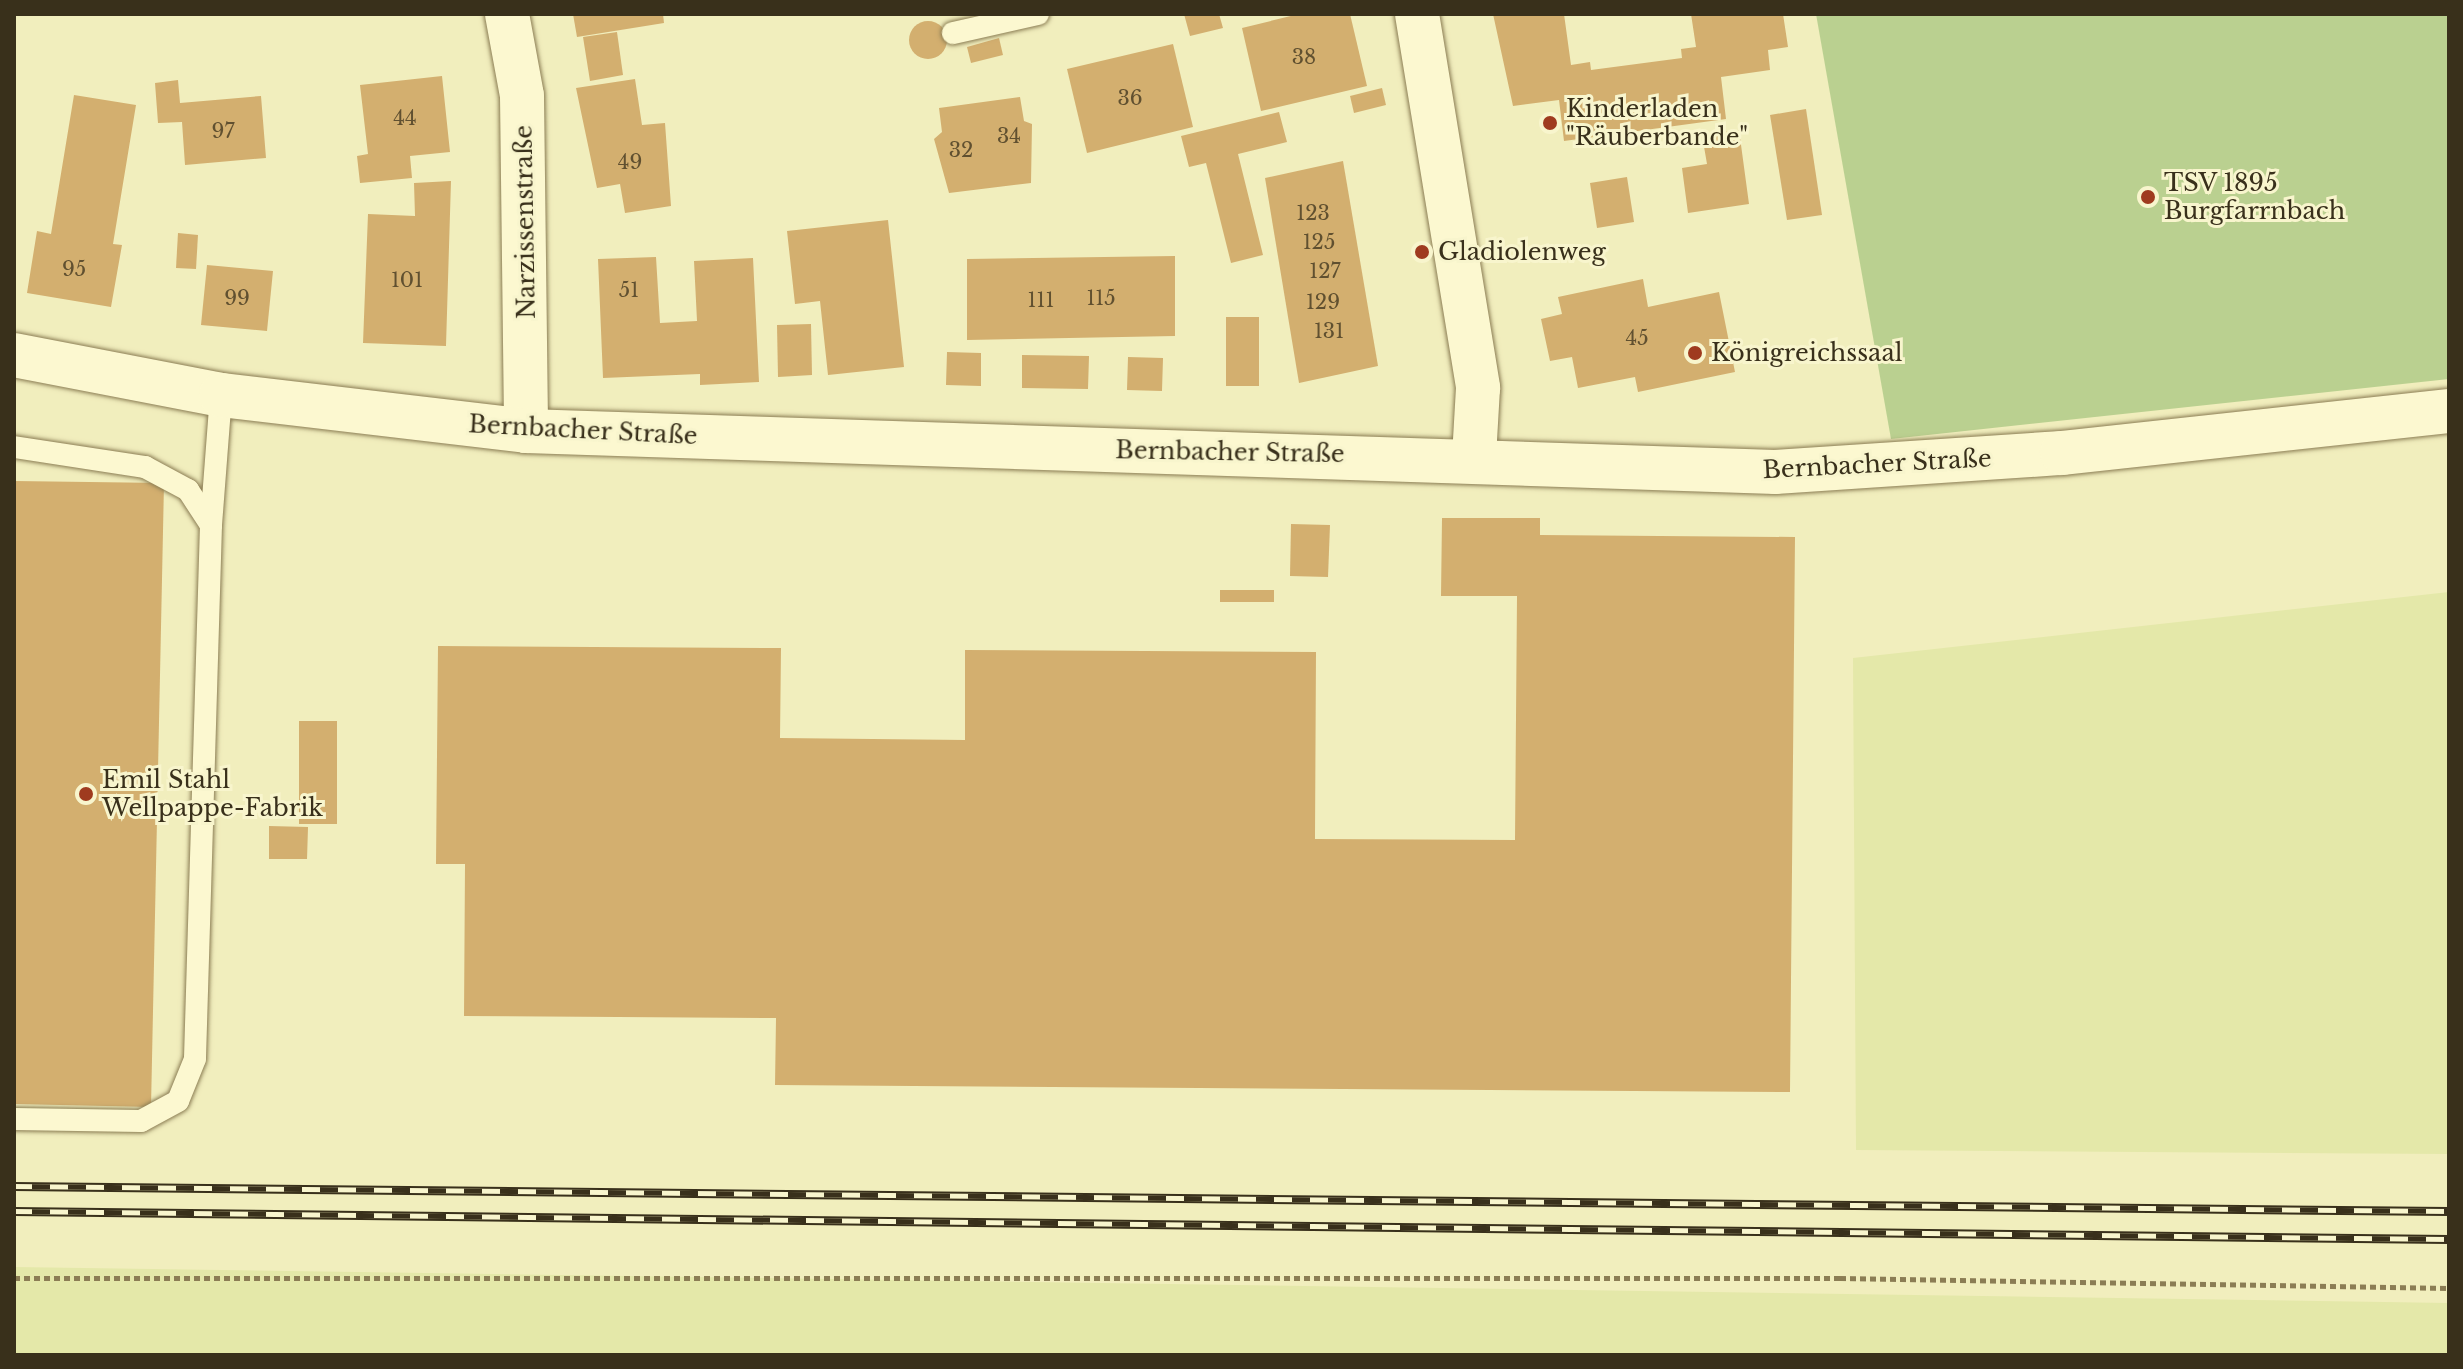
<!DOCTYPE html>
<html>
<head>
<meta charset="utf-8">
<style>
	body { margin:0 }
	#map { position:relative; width:2463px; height:1369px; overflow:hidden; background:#f1eebd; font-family:"Libre Baskerville",serif }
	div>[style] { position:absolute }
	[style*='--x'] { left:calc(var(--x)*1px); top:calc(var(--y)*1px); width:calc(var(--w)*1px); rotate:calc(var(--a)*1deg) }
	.farmland>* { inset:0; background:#e4e8a9 }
	.green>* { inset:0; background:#bad090 }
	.building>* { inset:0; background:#d3af6f }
	.round { border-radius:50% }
	.path>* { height:5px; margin-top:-2.5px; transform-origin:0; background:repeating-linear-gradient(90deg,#8b7d54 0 6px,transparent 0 10px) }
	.roads { filter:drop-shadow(0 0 2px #8b7d54) drop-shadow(0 0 2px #8b7d54) }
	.service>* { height:22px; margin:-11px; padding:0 11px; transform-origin:11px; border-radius:11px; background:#fcf8d0 }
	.minor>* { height:44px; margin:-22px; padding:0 22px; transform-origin:22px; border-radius:22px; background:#fcf8d0 }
	.tertiary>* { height:44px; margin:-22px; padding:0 22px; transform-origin:22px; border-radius:22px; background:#fcf8d0 }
	.rail>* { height:9px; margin-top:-4.5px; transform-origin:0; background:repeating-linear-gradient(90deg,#f8f5cd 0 18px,#39301b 0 36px); box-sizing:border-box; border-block:2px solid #39301b }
	.dots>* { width:22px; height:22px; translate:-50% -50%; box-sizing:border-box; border:4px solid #f8f5cd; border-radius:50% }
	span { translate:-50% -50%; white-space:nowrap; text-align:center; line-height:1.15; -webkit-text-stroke:6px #f8f5cd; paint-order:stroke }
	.number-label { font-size:20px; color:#605030 }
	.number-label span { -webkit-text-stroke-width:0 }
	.poi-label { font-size:24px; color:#39301b }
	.left { translate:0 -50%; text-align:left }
	.street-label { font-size:24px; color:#39301b }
	.frame { position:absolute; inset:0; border:16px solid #39301b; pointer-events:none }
</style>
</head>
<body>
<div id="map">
	<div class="farmland">
		<div style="clip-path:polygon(2449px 592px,2449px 1154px,1856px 1150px,1853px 658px)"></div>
		<div style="clip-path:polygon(14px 1267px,2449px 1303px,2449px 1355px,14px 1355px)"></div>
	</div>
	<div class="green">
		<div style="clip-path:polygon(1816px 14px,2449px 14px,2449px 379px,1891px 439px)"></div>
	</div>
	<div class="building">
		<div style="clip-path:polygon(573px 14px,663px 14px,664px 23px,577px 37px)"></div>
		<div style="clip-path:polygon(1184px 14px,1219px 14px,1223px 28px,1190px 36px)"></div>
		<div style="clip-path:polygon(1299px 14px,1350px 14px,1367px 86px,1261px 111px,1242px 28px)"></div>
		<div style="clip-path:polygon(1493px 14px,1564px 14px,1571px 65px,1590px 62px,1591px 70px,1682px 58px,1681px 49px,1696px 47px,1691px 14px,1783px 14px,1788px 47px,1768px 50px,1770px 70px,1721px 77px,1726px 119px,1564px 141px,1559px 100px,1513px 106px)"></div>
		<div class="round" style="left:909px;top:21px;width:38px;height:38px"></div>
		<div style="clip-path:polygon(617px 32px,623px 75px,590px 81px,583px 37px)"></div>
		<div style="clip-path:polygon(999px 38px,1003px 55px,971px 63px,967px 47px)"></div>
		<div style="clip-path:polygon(1173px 44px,1193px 127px,1087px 153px,1067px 69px)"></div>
		<div style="clip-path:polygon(442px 76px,450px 152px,410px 156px,412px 178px,360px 183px,357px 156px,368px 154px,360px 85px)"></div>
		<div style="clip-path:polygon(635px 79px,642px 125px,665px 123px,671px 206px,625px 213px,620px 184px,597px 188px,576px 88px)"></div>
		<div style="clip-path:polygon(178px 80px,180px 103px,261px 96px,266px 158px,185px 165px,182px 122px,158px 123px,155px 83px)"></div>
		<div style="clip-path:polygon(1382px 88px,1386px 105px,1354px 113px,1350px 96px)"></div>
		<div style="clip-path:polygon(74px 95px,136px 105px,113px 244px,122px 245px,111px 307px,27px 293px,37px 231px,51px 234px)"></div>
		<div style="clip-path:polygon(1020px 97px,1024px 121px,1032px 124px,1031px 183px,949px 193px,934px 139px,942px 132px,939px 108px)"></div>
		<div style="clip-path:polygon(1806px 109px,1822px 215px,1787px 220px,1770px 115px)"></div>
		<div style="clip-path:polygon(1279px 112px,1287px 142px,1238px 154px,1263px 255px,1231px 263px,1206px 163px,1189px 167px,1181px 136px)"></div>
		<div style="clip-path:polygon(1739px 130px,1749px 204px,1688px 213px,1682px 168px,1707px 164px,1702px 135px)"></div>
		<div style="clip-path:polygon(1343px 161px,1378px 366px,1299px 383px,1265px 178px)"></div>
		<div style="clip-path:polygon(1627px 177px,1634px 222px,1597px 228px,1590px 183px)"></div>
		<div style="clip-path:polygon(451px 181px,446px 346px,363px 343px,368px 214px,415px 216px,414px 183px)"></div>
		<div style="clip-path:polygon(888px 220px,904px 367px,828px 375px,820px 301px,795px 304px,787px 231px)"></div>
		<div style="clip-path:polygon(178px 233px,198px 235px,196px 269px,176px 268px)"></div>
		<div style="clip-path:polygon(1175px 256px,1175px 336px,967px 340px,967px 259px)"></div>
		<div style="clip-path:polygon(656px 257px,660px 323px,697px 321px,694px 261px,753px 258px,759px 382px,700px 385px,700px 374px,603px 378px,598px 259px)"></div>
		<div style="clip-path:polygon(207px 265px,273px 271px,267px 331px,201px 325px)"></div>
		<div style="clip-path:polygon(1643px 279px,1648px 307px,1719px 292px,1735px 372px,1638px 392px,1635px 377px,1578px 388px,1572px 357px,1550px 361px,1541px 319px,1562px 314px,1558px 297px)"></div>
		<div style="clip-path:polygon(1226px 317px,1259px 317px,1259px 386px,1226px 386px)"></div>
		<div style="clip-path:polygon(811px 324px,812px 375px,778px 377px,777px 325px)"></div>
		<div style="clip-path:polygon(947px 352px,981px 353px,981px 386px,946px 385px)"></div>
		<div style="clip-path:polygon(1022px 355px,1089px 356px,1088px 389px,1022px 388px)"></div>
		<div style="clip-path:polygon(1128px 357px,1163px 358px,1162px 391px,1127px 390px)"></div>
		<div style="clip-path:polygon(14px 481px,164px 483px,151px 1107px,14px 1104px)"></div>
		<div style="clip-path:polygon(1442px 518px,1540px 518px,1540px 535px,1795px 537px,1790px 1092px,775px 1085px,776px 1018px,464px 1016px,465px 864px,436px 864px,438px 646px,781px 648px,780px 738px,965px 740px,965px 650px,1316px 652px,1315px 839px,1515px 840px,1517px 596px,1441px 596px)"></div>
		<div style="clip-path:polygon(1291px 524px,1330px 525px,1328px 577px,1290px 576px)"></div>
		<div style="clip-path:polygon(1220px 590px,1274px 590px,1274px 602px,1220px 602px)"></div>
		<div style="clip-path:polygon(299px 721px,337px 721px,337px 824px,299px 824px)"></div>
		<div style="clip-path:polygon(269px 826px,308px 827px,307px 859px,269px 859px)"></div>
	</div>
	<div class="path">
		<div style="--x:14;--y:1278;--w:1826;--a:0"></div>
		<div style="--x:1840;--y:1278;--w:609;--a:0.94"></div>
	</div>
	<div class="roads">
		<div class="service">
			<div style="--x:953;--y:33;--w:87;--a:-12.6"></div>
			<div style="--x:14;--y:447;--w:133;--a:8.7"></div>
			<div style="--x:145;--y:467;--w:49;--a:28.1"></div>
			<div style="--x:188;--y:490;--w:42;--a:56.7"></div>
			<div style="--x:211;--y:525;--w:534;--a:91.72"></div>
			<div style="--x:195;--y:1059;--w:45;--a:112"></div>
			<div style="--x:178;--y:1101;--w:42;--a:151.6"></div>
			<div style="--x:141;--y:1121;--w:127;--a:-179.1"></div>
			<div style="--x:211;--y:525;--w:130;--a:-85.6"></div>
		</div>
		<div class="minor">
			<div style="--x:507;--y:14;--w:83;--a:79.6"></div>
			<div style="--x:522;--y:96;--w:335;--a:89.3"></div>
			<div style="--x:1417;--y:14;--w:379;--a:80.7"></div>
			<div style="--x:1478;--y:388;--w:69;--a:93.3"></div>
		</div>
		<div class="tertiary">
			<div style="--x:14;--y:355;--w:211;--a:10.9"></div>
			<div style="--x:221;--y:395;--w:307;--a:6.7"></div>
			<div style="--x:526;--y:431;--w:1250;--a:1.88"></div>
			<div style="--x:1775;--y:472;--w:288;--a:-3.8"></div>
			<div style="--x:2062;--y:453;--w:389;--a:-6.2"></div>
		</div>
	</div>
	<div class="rail">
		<div style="--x:14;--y:1186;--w:2435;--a:0.59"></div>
		<div style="--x:14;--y:1211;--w:2435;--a:0.66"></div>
	</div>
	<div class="dots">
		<div style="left:1550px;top:123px;background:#9f3b1f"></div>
		<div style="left:2148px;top:197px;background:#9f3b1f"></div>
		<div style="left:1422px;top:252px;background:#9f3b1f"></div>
		<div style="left:1695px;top:353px;background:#9f3b1f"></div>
		<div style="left:86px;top:794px;background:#9f3b1f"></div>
	</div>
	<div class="number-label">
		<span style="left:1304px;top:57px">38</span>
		<span style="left:1130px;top:98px">36</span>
		<span style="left:405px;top:118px">44</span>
		<span style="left:223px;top:131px">97</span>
		<span style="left:1009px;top:136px">34</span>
		<span style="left:961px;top:150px">32</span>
		<span style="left:630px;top:162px">49</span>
		<span style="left:1313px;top:213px">123</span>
		<span style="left:1319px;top:242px">125</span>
		<span style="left:74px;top:269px">95</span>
		<span style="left:1325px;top:271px">127</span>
		<span style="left:407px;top:280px">101</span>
		<span style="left:629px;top:290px">51</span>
		<span style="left:237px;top:298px">99</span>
		<span style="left:1101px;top:298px">115</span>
		<span style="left:1041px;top:300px">111</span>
		<span style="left:1323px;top:302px">129</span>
		<span style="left:1329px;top:331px">131</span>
		<span style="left:1637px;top:338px">45</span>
	</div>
	<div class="poi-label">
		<span class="left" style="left:1566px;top:123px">Kinderladen<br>"Räuberbande"</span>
		<span class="left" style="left:2164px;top:197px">TSV 1895<br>Burgfarrnbach</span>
		<span class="left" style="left:1438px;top:252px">Gladiolenweg</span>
		<span class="left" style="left:1711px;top:353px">Königreichssaal</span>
		<span class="left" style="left:102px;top:794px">Emil Stahl<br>Wellpappe-Fabrik</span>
	</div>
	<div class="street-label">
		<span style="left:525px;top:222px;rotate:-91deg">Narzissenstraße</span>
		<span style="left:583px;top:430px;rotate:3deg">Bernbacher Straße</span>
		<span style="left:1230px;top:452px;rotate:1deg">Bernbacher Straße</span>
		<span style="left:1877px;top:464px;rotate:-3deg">Bernbacher Straße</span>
	</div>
	<div class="frame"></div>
</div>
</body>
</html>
